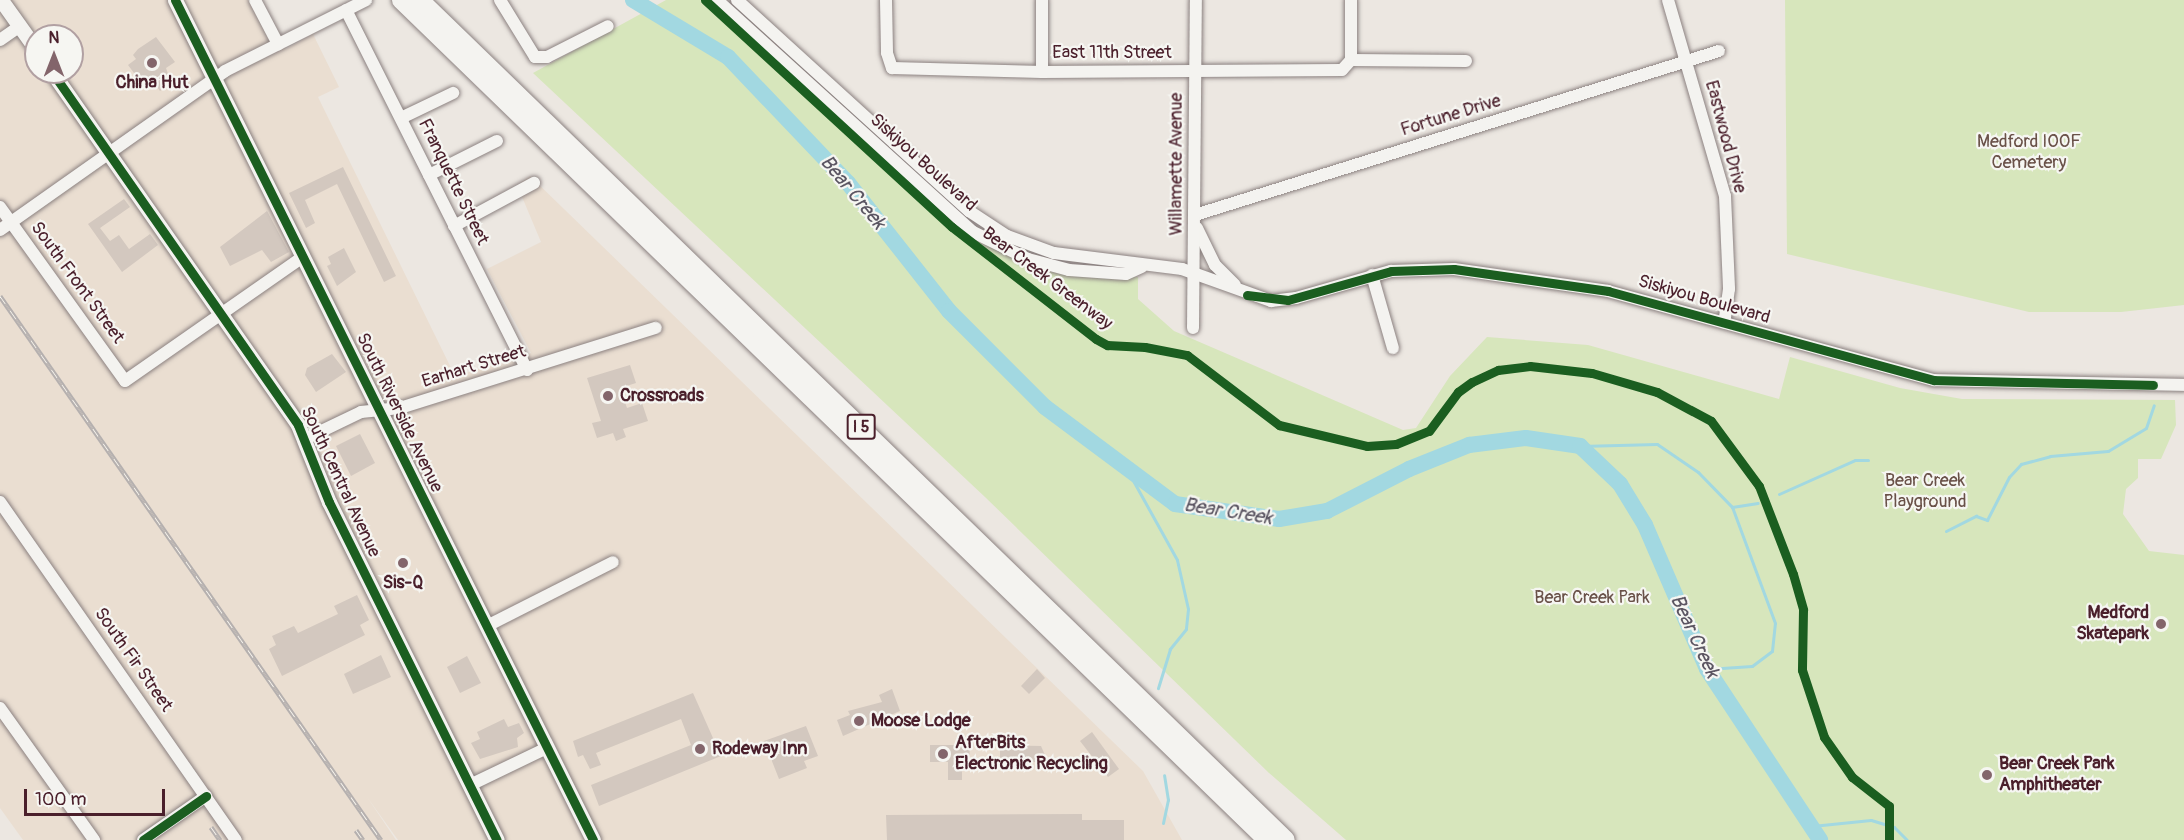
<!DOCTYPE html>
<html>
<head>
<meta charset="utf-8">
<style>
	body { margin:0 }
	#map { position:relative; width:2184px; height:840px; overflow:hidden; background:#ece7e1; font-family:Pangolin,sans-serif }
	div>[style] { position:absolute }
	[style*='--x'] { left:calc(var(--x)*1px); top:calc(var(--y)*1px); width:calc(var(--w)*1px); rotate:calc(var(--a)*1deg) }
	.built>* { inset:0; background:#eaded1 }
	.green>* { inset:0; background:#d7e6bc }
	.stream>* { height:3px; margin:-1.5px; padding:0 1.5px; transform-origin:1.5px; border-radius:1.5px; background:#a2d8e1 }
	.river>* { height:16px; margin:-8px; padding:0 8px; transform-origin:8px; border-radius:8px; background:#a2d8e1 }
	.building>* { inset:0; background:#d3c8bf }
	.roads { filter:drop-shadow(0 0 2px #8b8180) drop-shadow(0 0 2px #8b8180) }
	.minor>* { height:12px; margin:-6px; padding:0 6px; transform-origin:6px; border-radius:6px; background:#f4f3f0 }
	.major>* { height:15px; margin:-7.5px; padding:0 7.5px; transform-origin:7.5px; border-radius:7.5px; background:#f4f3f0 }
	.highway>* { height:18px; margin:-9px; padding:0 9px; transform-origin:9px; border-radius:9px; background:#f4f3f0 }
	.rail>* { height:5px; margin-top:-2.5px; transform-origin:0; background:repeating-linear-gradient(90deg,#f6f6f2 0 9px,#b5b0af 0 18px); box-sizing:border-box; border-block:2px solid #b5b0af }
	.cycleway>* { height:9px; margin:-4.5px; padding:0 4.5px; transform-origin:4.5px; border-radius:4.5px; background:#1b5e20 }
	.dots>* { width:16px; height:16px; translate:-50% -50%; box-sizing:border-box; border:3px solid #f6f6f2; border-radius:50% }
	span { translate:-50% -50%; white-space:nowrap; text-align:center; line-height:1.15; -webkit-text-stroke:4.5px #f6f6f2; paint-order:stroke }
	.shield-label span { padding:2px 4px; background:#f6f6f2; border:2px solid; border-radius:4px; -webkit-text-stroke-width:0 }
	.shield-label { font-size:16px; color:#4a1f2b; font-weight:700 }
	.street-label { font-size:18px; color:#4a1f2b }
	.poi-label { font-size:18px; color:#4a1f2b; font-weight:700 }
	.left { translate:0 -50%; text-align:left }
	.right { translate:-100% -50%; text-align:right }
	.park-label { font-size:18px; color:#695148 }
	.water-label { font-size:20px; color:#5b5562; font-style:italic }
	.north { position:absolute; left:24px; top:24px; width:60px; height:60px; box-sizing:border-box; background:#f6f6f2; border:2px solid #b1a0a2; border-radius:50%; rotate:0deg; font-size:16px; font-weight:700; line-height:24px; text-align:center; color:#4a1f2b }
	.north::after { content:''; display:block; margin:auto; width:21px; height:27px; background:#83656b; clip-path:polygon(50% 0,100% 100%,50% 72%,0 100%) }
	.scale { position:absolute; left:24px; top:789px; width:141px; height:27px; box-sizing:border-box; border:3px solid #4a1f2b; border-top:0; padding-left:8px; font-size:18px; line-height:21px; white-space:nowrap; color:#4a1f2b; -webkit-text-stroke:4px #f6f6f2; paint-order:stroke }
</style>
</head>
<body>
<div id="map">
	<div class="built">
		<div style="clip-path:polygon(evenodd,0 0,261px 0,286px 49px,313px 34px,339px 87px,318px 97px,455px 376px,531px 353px,487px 269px,541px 242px,517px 185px,530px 176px,1143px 771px,1182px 840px,398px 840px,367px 797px,396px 840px,23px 840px,0 808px,0 0,36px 36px,72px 36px,72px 72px,36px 72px,36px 36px)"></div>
	</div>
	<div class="green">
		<div style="clip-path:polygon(666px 0,712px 0,971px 235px,1103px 277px,1138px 277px,1138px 299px,1174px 331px,1403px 430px,1416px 428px,1450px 376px,1487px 337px,1588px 345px,1779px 399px,1790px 357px,1900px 388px,1962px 399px,2175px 400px,2176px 425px,2161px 459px,2138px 459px,2138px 478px,2126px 489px,2123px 514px,2149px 551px,2184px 555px,2184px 840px,1346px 840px,1269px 773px,985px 497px,533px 73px)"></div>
		<div style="clip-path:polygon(1785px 0,2184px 0,2184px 305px,2121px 312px,2029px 312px,1787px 254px)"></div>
	</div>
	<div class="stream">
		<div style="--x:1580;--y:446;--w:77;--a:-1.5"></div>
		<div style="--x:1657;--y:444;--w:50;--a:34.3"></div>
		<div style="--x:1698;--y:472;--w:49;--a:45.8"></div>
		<div style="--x:1732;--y:507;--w:26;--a:-9"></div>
		<div style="--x:1125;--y:466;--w:107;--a:61"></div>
		<div style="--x:1177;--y:560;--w:50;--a:77.3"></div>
		<div style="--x:1188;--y:609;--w:20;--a:96"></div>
		<div style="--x:1186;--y:629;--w:26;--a:129"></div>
		<div style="--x:1170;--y:649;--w:41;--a:107.1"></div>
		<div style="--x:1779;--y:494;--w:83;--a:-24.1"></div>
		<div style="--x:1855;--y:460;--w:13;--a:0"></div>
		<div style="--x:1946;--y:531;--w:34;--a:-27"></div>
		<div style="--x:1976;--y:516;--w:12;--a:20"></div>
		<div style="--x:1987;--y:520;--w:48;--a:-62.9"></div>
		<div style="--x:2009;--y:477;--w:18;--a:-47"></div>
		<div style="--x:2021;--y:464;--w:30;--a:-15"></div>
		<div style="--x:2050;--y:456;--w:58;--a:-4.9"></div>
		<div style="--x:2108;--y:451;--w:44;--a:-31.2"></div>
		<div style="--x:2146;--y:428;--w:24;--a:-71"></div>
		<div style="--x:1707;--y:669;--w:45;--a:-3.8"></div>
		<div style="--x:1752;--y:666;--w:25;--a:-37"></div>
		<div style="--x:1772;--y:651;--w:28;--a:-84"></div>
		<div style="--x:1775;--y:623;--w:124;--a:-110.3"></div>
		<div style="--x:1163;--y:823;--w:24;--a:-78"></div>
		<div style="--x:1168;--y:800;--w:25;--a:-99"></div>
		<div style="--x:1812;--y:826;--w:59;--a:-5.8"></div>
		<div style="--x:1871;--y:820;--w:24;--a:17"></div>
		<div style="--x:1894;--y:827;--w:18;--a:45"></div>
	</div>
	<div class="river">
		<div style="--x:633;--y:0;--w:111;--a:31"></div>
		<div style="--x:728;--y:57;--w:174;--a:46.4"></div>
		<div style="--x:848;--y:183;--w:163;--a:51.7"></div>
		<div style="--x:949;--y:311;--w:136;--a:45"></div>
		<div style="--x:1045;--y:407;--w:162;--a:36.7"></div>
		<div style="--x:1175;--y:504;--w:105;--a:8.2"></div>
		<div style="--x:1279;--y:519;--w:49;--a:-9.5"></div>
		<div style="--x:1327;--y:511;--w:92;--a:-27.1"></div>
		<div style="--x:1409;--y:469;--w:65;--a:-21.8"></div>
		<div style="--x:1469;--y:445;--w:57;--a:-7"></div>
		<div style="--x:1526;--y:438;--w:55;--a:8.4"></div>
		<div style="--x:1580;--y:446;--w:55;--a:43.5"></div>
		<div style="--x:1620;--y:484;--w:48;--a:58.6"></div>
		<div style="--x:1645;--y:525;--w:157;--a:66.7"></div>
		<div style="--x:1707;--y:669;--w:205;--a:56.5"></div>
	</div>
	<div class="building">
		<div style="clip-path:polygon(156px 37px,175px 62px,166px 68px,171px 83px,160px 91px,151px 78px,145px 83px,137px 77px,128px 65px,136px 59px,133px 55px,138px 49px)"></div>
		<div style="clip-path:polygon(343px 167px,396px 276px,384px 282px,337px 184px,305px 200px,315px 223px,306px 228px,289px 193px)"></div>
		<div style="clip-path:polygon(124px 199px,130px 207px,100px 228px,110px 241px,119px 235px,129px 249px,150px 234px,158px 245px,122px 272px,88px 224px)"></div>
		<div style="clip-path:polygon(267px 211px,289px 252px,271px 262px,262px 250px,230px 266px,220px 247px)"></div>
		<div style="clip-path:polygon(344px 248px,356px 272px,337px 286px,327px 266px,331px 264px,328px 257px)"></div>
		<div style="clip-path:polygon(332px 354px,346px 372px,316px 392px,305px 375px,307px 368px)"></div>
		<div style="clip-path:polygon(630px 365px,636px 383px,620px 388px,627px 408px,642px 403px,648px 421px,623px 429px,626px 437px,616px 441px,613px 433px,597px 438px,592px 423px,601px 421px,587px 378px)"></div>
		<div style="clip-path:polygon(360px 434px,375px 463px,351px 476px,336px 446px)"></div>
		<div style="clip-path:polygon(357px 595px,369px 620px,360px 625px,365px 635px,282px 676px,269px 649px,276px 645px,272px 636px,294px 626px,298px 633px,338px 614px,334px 606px)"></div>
		<div style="clip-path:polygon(381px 655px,391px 677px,353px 694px,344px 674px)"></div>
		<div style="clip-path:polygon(467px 656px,481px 683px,460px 693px,447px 667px)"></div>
		<div style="clip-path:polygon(1037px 669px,1045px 678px,1029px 694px,1021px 686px)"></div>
		<div style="clip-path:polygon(892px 689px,900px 711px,843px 736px,837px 720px,850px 715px,848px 711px,882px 702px,879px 695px)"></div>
		<div style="clip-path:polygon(693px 693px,721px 756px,599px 806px,591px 785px,691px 745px,681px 719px,596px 753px,601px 765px,590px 769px,583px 755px,578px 757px,573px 741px)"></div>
		<div style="clip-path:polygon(504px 719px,508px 727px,519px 723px,524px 733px,517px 738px,518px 747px,480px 759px,471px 743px,480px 739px,477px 732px)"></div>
		<div style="clip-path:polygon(806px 726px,818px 756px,804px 761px,807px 768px,779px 779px,764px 741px)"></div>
		<div style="clip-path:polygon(1092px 732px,1119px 769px,1108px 777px,1080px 741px)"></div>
		<div style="clip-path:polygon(930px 745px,970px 745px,969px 762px,962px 762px,962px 780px,948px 780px,948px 762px,930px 762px)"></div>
		<div style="clip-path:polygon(1000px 745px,1041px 746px,1048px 762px,1000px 762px)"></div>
		<div style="clip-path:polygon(1082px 814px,1082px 820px,1124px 820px,1124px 840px,887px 840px,886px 815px)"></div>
	</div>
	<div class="roads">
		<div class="minor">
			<div style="--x:255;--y:0;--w:50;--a:62.4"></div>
			<div style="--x:500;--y:0;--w:67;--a:58.4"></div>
			<div style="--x:535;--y:57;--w:12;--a:0"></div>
			<div style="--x:547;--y:57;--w:68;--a:-26.9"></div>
			<div style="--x:717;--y:0;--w:345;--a:42.2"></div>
			<div style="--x:973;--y:232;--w:61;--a:26.1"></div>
			<div style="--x:1028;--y:259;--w:42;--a:15"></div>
			<div style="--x:1069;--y:270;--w:57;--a:4"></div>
			<div style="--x:1126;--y:274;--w:17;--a:-24"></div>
			<div style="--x:737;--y:0;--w:314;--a:42.3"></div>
			<div style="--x:969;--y:211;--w:45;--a:33.3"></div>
			<div style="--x:1007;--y:236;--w:50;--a:19.9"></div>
			<div style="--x:1054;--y:253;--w:129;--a:7.1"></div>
			<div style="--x:1182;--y:269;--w:95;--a:19.8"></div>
			<div style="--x:1271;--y:301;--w:25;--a:-7"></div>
			<div style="--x:1296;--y:298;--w:99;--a:-15.9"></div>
			<div style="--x:1391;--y:271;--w:63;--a:-1.8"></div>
			<div style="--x:1454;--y:269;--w:156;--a:8.1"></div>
			<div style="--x:1608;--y:291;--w:338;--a:15.3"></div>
			<div style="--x:1934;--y:380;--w:250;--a:1.1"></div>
			<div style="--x:886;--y:0;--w:53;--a:88.9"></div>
			<div style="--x:887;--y:53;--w:16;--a:72"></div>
			<div style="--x:892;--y:68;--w:150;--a:1.5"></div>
			<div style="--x:1042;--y:72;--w:300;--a:-0.4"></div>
			<div style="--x:1342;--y:70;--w:13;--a:-48"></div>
			<div style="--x:1351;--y:60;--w:60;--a:-90"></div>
			<div style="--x:1042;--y:0;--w:72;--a:90"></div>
			<div style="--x:1668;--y:0;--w:204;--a:73.8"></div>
			<div style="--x:1725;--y:196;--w:93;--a:87.5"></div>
			<div style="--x:1729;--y:289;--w:34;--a:98"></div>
			<div style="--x:346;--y:10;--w:403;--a:63.3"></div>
			<div style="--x:0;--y:40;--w:24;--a:-35"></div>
			<div style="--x:1351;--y:60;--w:115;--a:0.5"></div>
			<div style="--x:401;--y:118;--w:58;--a:-25.7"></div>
			<div style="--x:429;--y:175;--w:76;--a:-26.6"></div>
			<div style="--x:0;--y:207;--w:214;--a:54.3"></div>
			<div style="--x:125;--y:381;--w:218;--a:-34.9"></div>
			<div style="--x:1195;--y:215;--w:549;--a:-17.38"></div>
			<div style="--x:454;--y:226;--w:91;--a:-28.3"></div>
			<div style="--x:1197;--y:228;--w:41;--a:64.1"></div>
			<div style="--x:1215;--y:265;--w:28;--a:45"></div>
			<div style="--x:0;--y:230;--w:276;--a:-35.2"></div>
			<div style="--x:225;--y:71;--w:158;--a:-26.7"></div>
			<div style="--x:1372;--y:275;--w:76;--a:74"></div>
			<div style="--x:1193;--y:328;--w:328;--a:-89.5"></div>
			<div style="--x:305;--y:439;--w:62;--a:-25.7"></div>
			<div style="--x:361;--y:412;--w:39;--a:-6"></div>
			<div style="--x:400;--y:408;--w:268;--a:-17.4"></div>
			<div style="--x:0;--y:502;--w:412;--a:55.1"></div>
			<div style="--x:487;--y:626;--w:141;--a:-26.9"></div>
			<div style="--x:0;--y:708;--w:162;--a:54.5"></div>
			<div style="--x:470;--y:785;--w:85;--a:-25.7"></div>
			<div style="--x:143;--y:840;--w:77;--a:-34.9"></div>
		</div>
		<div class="major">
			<div style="--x:1;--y:0;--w:60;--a:54.5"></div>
			<div style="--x:175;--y:0;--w:938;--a:63.54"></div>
			<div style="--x:52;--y:72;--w:430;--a:55.1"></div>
			<div style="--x:298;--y:425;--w:83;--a:68.1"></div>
			<div style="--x:329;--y:502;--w:377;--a:63.6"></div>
		</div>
		<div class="highway">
			<div style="--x:401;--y:0;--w:1206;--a:44.13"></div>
			<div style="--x:420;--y:0;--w:1206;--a:44.13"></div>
		</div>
	</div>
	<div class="rail">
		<div style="--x:0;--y:296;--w:664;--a:54.99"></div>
		<div style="--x:211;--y:827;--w:16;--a:55"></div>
		<div style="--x:356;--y:830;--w:12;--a:55"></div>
	</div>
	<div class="cycleway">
		<div style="--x:175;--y:0;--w:938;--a:63.54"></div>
		<div style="--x:705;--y:0;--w:335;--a:42.6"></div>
		<div style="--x:952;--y:227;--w:182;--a:37.9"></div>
		<div style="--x:1096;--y:339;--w:13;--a:29"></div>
		<div style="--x:1107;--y:345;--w:38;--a:3"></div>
		<div style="--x:1145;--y:347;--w:43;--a:10.8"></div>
		<div style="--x:1187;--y:355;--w:116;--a:37.3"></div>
		<div style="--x:1279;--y:425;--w:90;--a:13.4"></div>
		<div style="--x:1367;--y:446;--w:29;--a:-4"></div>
		<div style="--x:1396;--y:444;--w:35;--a:-22"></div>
		<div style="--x:1429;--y:431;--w:49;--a:-53.4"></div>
		<div style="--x:1458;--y:392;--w:17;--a:-36"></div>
		<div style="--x:1472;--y:382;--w:29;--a:-25"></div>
		<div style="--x:1498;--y:370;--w:32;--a:-7"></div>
		<div style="--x:1530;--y:366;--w:62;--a:6.4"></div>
		<div style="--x:1592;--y:373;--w:68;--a:16.3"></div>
		<div style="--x:1657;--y:392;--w:61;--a:28.2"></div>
		<div style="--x:1711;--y:421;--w:81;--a:53.6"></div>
		<div style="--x:1759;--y:486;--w:94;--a:68.9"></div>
		<div style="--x:1793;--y:574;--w:37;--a:74"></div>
		<div style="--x:1803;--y:610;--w:60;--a:91"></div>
		<div style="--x:1802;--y:670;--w:71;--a:71.8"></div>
		<div style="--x:1824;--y:737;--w:49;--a:55"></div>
		<div style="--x:1852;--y:777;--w:47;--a:38.1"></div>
		<div style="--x:1889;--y:806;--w:34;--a:90"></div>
		<div style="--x:52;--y:72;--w:430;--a:55.1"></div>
		<div style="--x:298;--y:425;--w:83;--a:68.1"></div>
		<div style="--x:329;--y:502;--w:377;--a:63.6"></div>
		<div style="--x:1247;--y:295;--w:41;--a:7"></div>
		<div style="--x:1288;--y:300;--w:107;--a:-15.7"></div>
		<div style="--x:1391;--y:271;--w:63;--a:-1.8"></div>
		<div style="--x:1454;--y:269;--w:156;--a:8.1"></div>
		<div style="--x:1608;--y:291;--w:338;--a:15.3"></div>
		<div style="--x:1934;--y:380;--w:219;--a:1.3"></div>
		<div style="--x:143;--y:840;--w:77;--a:-34.9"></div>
	</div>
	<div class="dots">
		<div style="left:152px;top:63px;background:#83656b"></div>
		<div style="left:608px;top:396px;background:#83656b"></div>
		<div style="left:403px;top:563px;background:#83656b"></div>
		<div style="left:2161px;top:624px;background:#83656b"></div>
		<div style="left:859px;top:721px;background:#83656b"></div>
		<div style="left:700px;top:749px;background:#83656b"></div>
		<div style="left:943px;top:754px;background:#83656b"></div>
		<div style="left:1987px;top:775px;background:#83656b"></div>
	</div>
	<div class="shield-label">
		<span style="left:861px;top:427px">I 5</span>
	</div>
	<div class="street-label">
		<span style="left:1112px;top:53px">East 11th Street</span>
		<span style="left:1451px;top:116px;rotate:-17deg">Fortune Drive</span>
		<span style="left:1725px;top:137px;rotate:75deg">Eastwood Drive</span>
		<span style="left:923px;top:163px;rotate:42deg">Siskiyou Boulevard</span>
		<span style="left:1177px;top:164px;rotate:-90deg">Willamette Avenue</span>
		<span style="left:453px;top:182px;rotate:64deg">Franquette Street</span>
		<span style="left:1047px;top:279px;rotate:37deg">Bear Creek Greenway</span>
		<span style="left:77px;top:283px;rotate:54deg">South Front Street</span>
		<span style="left:1704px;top:300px;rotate:16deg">Siskiyou Boulevard</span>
		<span style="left:474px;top:367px;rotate:-17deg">Earhart Street</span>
		<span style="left:399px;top:413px;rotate:64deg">South Riverside Avenue</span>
		<span style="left:340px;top:482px;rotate:65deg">South Central Avenue</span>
		<span style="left:133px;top:660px;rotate:55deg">South Fir Street</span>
	</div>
	<div class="poi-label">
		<span style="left:152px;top:83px">China Hut</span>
		<span class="left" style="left:620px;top:396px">Crossroads</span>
		<span style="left:403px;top:583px">Sis-Q</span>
		<span class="right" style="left:2149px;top:624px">Medford<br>Skatepark</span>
		<span class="left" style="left:871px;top:721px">Moose Lodge</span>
		<span class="left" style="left:955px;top:754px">AfterBits<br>Electronic Recycling</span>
		<span class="left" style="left:712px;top:749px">Rodeway Inn</span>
		<span class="left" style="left:1999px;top:775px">Bear Creek Park<br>Amphitheater</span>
	</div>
	<div class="park-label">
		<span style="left:2029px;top:153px">Medford IOOF<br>Cemetery</span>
		<span style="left:1925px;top:492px">Bear Creek<br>Playground</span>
		<span style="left:1592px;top:598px">Bear Creek Park</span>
	</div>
	<div class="water-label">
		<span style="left:853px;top:192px;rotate:50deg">Bear Creek</span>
		<span style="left:1228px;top:511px;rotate:9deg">Bear Creek</span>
		<span style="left:1695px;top:636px;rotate:65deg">Bear Creek</span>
	</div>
	<div class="north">N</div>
	<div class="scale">100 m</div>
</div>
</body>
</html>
